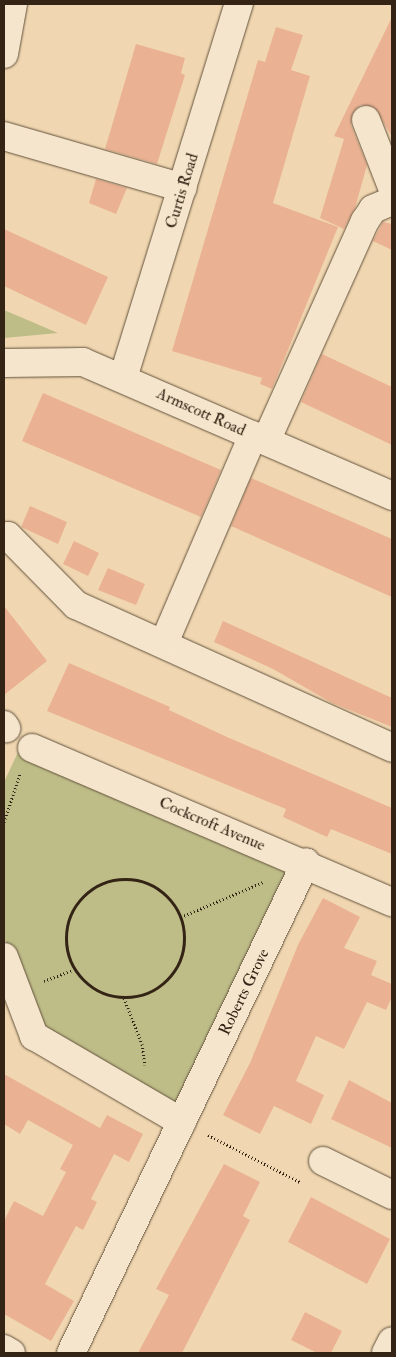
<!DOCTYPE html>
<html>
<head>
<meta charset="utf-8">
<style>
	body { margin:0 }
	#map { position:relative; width:396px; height:1357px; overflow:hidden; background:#f0d7b1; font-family:"IM FELL Double Pica",serif }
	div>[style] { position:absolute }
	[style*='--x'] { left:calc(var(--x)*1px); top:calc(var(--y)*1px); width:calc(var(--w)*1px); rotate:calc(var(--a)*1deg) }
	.green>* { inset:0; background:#bebd88 }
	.building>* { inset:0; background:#eab293 }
	.path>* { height:3px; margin-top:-1.5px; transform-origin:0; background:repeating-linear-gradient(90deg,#342415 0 1px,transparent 0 3.5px) }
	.path>.ring { margin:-1.5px; padding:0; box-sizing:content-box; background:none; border:3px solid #342415; border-radius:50% }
	.roads { filter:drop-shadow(0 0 1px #63513c) drop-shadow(0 0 1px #63513c) }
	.minor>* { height:28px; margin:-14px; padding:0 14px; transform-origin:14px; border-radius:14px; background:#f5e5cc }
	span { translate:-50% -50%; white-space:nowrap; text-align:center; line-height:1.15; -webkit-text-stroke:4.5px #f5e5cc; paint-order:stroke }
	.street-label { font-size:16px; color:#342415 }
	.frame { position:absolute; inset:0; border:5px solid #342415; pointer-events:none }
</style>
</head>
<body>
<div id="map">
	<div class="green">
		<div style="clip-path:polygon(4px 310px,58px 333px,4px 338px)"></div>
		<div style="clip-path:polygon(19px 750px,298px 869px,174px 1112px,40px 1030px,4px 937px,4px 782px)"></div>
	</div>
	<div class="building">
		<div style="clip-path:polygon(392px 17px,392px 137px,375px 108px,361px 105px,354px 111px,351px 125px,367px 165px,355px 208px,344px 229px,320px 218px,344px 139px,334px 136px)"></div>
		<div style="clip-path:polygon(276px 27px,303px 35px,291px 70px,310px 76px,273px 203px,338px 227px,272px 389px,260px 384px,262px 378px,172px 351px,258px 60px,265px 62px)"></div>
		<div style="clip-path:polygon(136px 44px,185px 58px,181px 73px,185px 75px,157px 164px,105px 149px)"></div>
		<div style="clip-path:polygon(96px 179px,127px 188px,116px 214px,89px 203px)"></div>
		<div style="clip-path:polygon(383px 222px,392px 224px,392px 250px,373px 241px)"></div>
		<div style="clip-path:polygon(4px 229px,108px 277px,86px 325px,4px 286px)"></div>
		<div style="clip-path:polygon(322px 354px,392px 387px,392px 445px,301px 402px)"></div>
		<div style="clip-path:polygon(43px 393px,221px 470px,201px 517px,22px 441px)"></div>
		<div style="clip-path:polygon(251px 478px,392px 539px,392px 597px,231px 526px)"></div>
		<div style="clip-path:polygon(30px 506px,67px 522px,58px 544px,21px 527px)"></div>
		<div style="clip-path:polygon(74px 541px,99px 553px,88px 576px,63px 564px)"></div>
		<div style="clip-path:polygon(108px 568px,145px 584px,136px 605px,98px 590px)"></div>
		<div style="clip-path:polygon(4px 606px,47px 661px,4px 695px)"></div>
		<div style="clip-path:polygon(223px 621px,392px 698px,392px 727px,332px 703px,273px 669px,214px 642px)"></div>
		<div style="clip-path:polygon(69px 663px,170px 707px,169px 710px,227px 737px,392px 808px,392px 854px,331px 829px,327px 837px,283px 817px,286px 809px,47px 711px)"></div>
		<div style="clip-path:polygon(323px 898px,360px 917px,344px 948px,377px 961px,371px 975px,392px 984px,392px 997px,386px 1010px,367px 1002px,344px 1049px,316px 1036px,296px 1081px,324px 1095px,311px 1124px,274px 1106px,260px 1134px,223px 1115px,250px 1063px,298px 945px)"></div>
		<div style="clip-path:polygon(4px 1074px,100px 1128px,107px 1115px,143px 1134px,129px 1162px,114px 1154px,91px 1199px,97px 1202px,83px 1230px,76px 1226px,45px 1284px,74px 1301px,51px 1341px,4px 1314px,4px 1221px,14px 1201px,43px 1216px,66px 1172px,60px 1169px,73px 1145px,28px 1120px,20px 1134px,4px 1124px)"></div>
		<div style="clip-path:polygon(349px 1080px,392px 1103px,392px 1148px,331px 1119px)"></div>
		<div style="clip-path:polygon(224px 1164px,260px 1182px,243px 1216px,250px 1220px,182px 1353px,138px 1353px,169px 1295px,156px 1289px)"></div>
		<div style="clip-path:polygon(311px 1197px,390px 1239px,367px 1284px,288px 1242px)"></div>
		<div style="clip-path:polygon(305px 1312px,342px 1331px,331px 1353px,317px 1353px,291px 1340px)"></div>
	</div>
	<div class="path">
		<div style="--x:4;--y:822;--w:51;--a:-71.6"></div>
		<div class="ring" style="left:66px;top:879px;width:115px;height:115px"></div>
		<div style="--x:181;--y:917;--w:89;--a:-23.1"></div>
		<div style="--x:44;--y:981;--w:31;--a:-21"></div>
		<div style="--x:124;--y:998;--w:49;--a:68.6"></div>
		<div style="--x:142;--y:1044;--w:21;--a:82"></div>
		<div style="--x:208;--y:1135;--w:103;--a:27.1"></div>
	</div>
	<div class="roads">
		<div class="minor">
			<div style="--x:4;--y:54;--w:51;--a:-79.8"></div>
			<div style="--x:366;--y:120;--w:72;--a:68.8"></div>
			<div style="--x:4;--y:136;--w:186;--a:16.2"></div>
			<div style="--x:4;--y:363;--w:79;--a:-0.7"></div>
			<div style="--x:83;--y:362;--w:337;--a:23.4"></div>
			<div style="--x:123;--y:378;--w:392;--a:-72.8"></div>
			<div style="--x:266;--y:441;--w:241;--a:-65.8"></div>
			<div style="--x:365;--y:221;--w:14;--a:-56"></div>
			<div style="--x:373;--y:209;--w:21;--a:-23"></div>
			<div style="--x:4;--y:538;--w:4;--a:-27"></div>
			<div style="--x:8;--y:536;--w:97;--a:45.4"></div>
			<div style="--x:76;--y:605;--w:347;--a:24.3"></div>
			<div style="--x:164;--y:643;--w:226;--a:-66.8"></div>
			<div style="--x:4;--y:725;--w:4;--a:56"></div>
			<div style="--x:32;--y:748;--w:392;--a:23.2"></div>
			<div style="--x:4;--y:957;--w:85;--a:69.2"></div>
			<div style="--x:34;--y:1036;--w:171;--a:30.2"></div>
			<div style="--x:323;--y:1161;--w:77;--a:26.2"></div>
			<div style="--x:4;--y:1349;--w:8;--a:30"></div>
			<div style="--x:71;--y:1353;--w:544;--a:-64.42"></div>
			<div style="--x:386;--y:1353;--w:13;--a:-63"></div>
		</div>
	</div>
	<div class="street-label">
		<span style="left:182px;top:191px;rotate:-73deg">Curtis Road</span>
		<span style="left:201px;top:412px;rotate:24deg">Armscott Road</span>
		<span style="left:212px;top:824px;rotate:23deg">Cockcroft Avenue</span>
		<span style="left:244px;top:992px;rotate:-64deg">Roberts Grove</span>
	</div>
	<div class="frame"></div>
</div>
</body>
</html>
